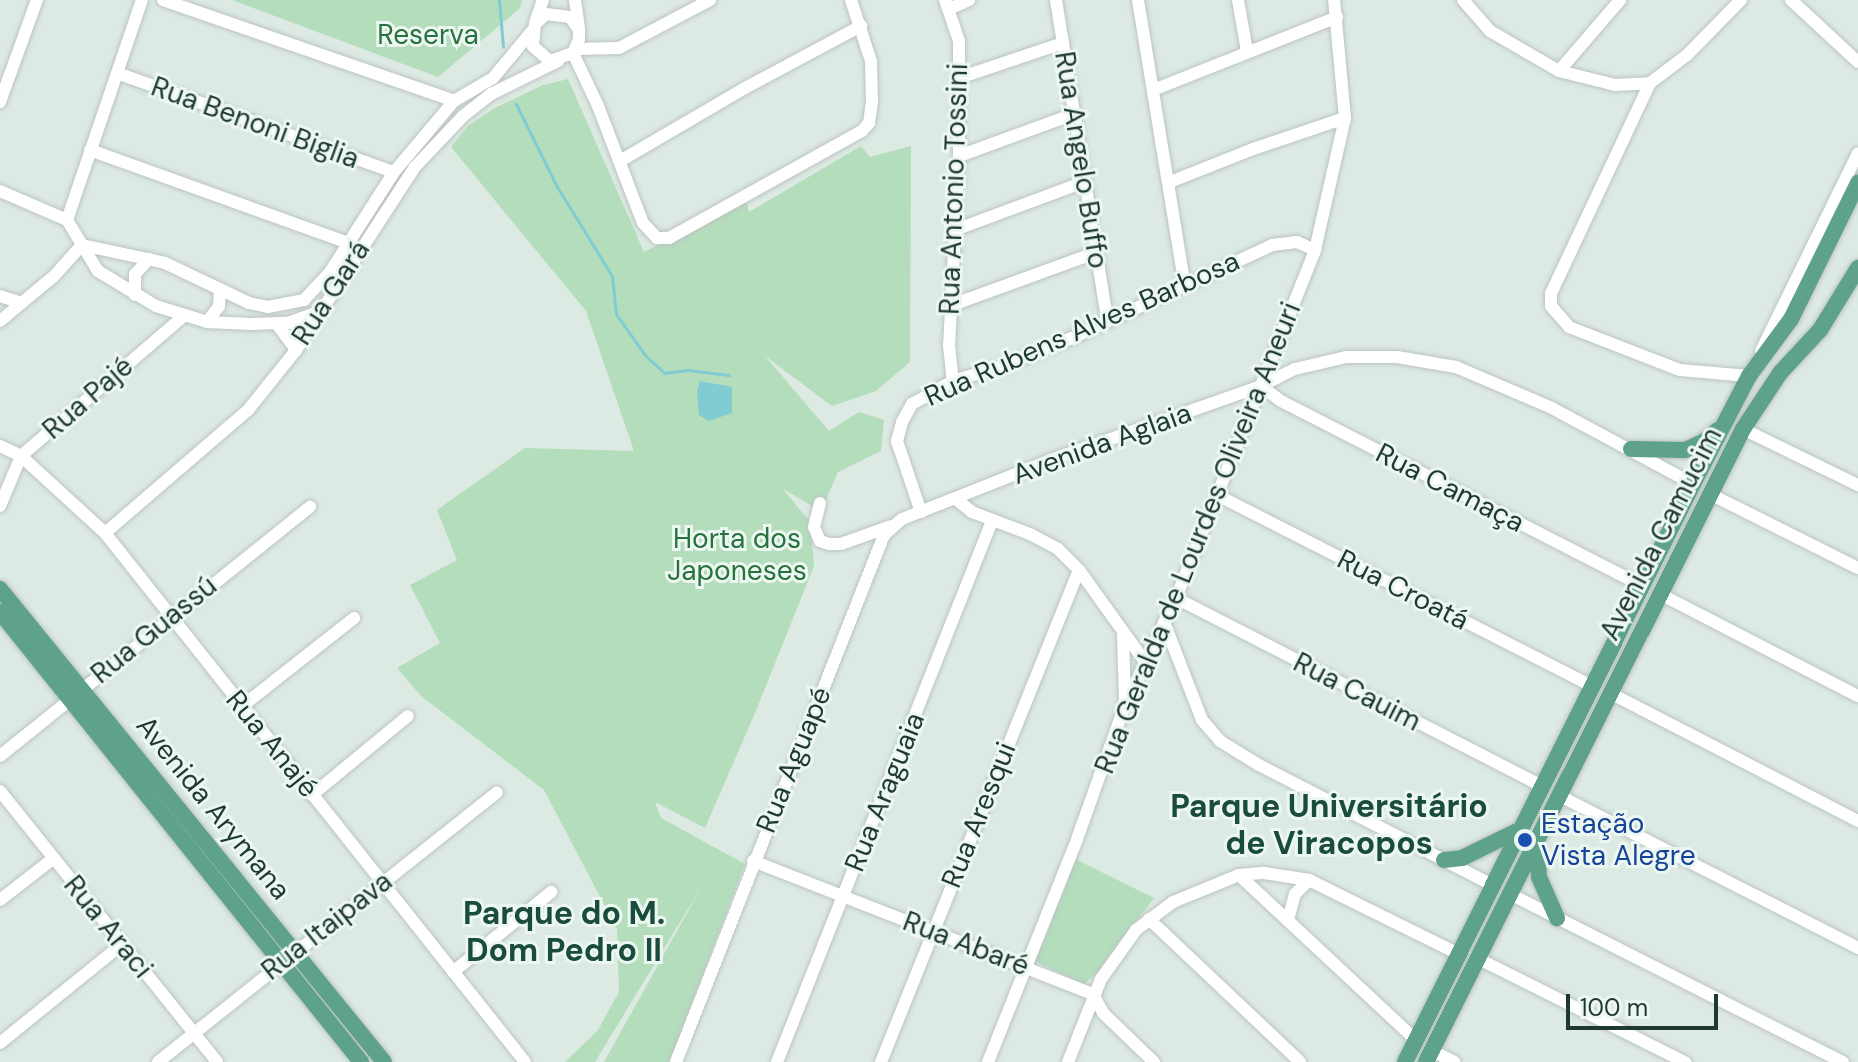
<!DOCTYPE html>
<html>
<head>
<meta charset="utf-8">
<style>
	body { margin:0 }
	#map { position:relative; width:1858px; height:1062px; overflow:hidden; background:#ddeae3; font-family:"DM Sans",sans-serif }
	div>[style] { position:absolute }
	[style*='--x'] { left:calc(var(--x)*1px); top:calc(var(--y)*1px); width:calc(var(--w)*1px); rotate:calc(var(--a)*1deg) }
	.green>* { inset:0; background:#b4ddbc }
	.water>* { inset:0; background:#81ccd3 }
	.stream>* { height:3px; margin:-1.5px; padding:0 1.5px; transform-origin:1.5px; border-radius:1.5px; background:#81ccd3 }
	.roads { filter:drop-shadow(0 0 2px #bcc4c1) drop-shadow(0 0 2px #bcc4c1) }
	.minor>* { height:12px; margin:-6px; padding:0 6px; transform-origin:6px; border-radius:6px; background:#fff }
	.major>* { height:16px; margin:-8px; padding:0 8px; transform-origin:8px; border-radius:8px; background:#5fa28c }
	.dots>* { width:22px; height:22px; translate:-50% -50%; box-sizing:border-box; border:4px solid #edf7f1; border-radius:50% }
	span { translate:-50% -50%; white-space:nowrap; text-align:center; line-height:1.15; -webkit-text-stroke:6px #edf7f1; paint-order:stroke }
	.park-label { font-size:28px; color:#27723f }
	.street-label { font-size:28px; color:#1e3a30 }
	.transit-label { font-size:28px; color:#164399 }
	.left { translate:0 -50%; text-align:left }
	.quarter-label { font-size:32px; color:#1a4c3c; font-weight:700 }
	.scale { position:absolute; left:1566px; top:994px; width:152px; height:36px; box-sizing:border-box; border:4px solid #1e3a30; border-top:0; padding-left:10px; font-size:24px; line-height:28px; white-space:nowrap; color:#1e3a30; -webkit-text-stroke:6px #edf7f1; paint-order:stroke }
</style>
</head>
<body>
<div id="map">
	<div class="green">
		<div style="clip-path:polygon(232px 0,522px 0,520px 8px,438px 77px)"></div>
		<div style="clip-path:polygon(568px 79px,644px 252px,746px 199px,749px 212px,861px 146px,870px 157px,911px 146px,910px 362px,876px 391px,832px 406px,765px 356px,829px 431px,859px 412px,884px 420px,881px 451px,838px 472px,821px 511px,783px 489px,810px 522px,814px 566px,755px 713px,705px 828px,655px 802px,661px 818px,745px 864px,669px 1062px,604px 1062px,702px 886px,595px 1062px,565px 1062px,598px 1030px,619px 992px,617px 929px,544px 790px,421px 696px,397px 668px,440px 643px,410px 585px,457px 560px,437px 510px,525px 448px,634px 451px,586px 311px,451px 147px,468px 126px,493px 109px,543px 85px)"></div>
		<div style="clip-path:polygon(1073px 858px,1154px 898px,1097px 973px,1084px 984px,1030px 959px)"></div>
	</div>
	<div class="water">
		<div style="clip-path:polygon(700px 381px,732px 387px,732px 413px,709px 421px,699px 415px,697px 391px)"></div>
	</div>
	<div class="stream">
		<div style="--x:499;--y:0;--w:47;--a:85.1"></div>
		<div style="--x:516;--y:104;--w:90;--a:63.7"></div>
		<div style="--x:556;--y:185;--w:107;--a:58.4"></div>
		<div style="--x:612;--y:276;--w:38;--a:84"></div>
		<div style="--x:616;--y:314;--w:50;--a:54.7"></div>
		<div style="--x:645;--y:355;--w:26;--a:43"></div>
		<div style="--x:664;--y:373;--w:24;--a:-7"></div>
		<div style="--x:688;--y:370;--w:41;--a:7"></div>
	</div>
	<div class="roads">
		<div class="minor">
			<div style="--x:163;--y:0;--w:308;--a:19.1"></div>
			<div style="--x:575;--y:0;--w:30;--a:82"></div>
			<div style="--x:579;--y:30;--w:9;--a:90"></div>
			<div style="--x:579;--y:39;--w:15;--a:113"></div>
			<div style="--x:573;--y:53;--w:24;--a:161"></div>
			<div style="--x:550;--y:61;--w:23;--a:-139"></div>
			<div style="--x:533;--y:46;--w:22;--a:-85"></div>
			<div style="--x:535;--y:24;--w:15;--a:-42"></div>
			<div style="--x:546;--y:14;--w:24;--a:7"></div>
			<div style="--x:570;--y:17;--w:16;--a:55"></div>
			<div style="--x:945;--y:0;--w:43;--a:71.1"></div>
			<div style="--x:959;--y:41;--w:115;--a:90"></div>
			<div style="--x:959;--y:156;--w:189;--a:93"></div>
			<div style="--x:949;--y:345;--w:36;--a:84"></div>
			<div style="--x:1056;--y:0;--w:324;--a:80.9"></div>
			<div style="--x:1138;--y:0;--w:286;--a:80.7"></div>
			<div style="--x:1238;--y:0;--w:52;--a:80"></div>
			<div style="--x:1463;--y:0;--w:41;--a:48.9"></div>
			<div style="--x:1490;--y:31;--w:80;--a:30.1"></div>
			<div style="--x:1559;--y:71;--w:58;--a:14"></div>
			<div style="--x:1615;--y:85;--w:35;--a:-3"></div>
			<div style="--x:1650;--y:83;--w:46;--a:-37.1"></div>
			<div style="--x:1687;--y:55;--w:77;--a:-45.5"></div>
			<div style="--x:1791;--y:0;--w:91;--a:42.8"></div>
			<div style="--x:949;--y:9;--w:22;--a:-24"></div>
			<div style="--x:535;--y:23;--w:24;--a:-71"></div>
			<div style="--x:576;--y:49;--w:43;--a:-1.3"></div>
			<div style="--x:619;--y:48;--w:103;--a:-27.8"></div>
			<div style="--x:573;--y:53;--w:59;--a:64.7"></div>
			<div style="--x:598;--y:106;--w:125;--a:69"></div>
			<div style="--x:643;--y:223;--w:21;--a:47"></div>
			<div style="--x:657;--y:238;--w:12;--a:0"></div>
			<div style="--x:669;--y:238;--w:221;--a:-29"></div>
			<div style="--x:862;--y:131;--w:11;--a:-49"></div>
			<div style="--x:869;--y:123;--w:21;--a:-82"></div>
			<div style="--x:872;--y:102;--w:41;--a:-91.4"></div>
			<div style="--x:871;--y:61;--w:64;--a:-108.2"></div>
			<div style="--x:1559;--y:71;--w:94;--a:-49.3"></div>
			<div style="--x:117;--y:73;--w:294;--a:19.7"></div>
			<div style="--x:959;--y:78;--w:110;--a:-18.6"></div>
			<div style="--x:1650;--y:83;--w:232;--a:115.2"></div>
			<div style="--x:1551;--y:293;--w:13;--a:90"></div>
			<div style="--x:1551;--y:306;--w:28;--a:49"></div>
			<div style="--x:1569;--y:327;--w:119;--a:21.2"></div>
			<div style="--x:1680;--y:370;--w:69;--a:5"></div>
			<div style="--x:1749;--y:376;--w:5;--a:-68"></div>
			<div style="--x:1153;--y:90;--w:198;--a:-21.6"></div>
			<div style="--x:0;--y:102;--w:109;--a:-70.1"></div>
			<div style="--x:90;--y:150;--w:275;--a:19.8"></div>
			<div style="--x:959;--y:156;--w:122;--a:-20.1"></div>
			<div style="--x:620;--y:161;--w:145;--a:-30.3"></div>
			<div style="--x:745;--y:88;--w:132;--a:-28.1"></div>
			<div style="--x:1170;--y:182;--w:89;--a:-21.7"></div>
			<div style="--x:1253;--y:149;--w:97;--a:-18.6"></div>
			<div style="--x:0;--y:191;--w:73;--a:23.4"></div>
			<div style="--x:67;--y:220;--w:60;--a:58.7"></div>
			<div style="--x:98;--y:271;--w:68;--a:31.1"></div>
			<div style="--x:156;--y:306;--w:53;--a:17.4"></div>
			<div style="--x:207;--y:322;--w:44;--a:2.6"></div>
			<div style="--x:251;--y:324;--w:37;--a:-2"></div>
			<div style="--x:288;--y:323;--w:35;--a:-20"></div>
			<div style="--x:67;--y:220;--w:232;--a:-71.2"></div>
			<div style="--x:955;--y:230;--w:138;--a:-20.4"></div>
			<div style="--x:82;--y:245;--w:85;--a:12.2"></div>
			<div style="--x:165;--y:263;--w:93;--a:25.5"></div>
			<div style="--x:249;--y:303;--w:19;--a:12"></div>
			<div style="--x:268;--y:307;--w:37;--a:-11"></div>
			<div style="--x:304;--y:300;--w:38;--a:-47"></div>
			<div style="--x:330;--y:272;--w:119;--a:-57.4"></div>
			<div style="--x:394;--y:172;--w:93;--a:-49.8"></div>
			<div style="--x:454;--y:101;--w:45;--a:-30.5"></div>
			<div style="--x:493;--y:78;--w:61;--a:-50.3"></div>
			<div style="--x:135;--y:295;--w:21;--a:-90"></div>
			<div style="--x:135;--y:274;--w:21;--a:-47"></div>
			<div style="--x:0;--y:296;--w:22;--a:18"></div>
			<div style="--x:952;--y:305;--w:152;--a:-20"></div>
			<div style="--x:0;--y:321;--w:70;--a:-39.8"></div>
			<div style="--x:54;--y:276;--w:42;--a:-47.9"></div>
			<div style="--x:207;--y:322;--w:20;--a:-53"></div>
			<div style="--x:219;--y:306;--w:17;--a:-87"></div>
			<div style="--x:276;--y:323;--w:34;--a:53"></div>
			<div style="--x:1761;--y:351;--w:220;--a:-63.9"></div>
			<div style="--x:1261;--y:386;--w:25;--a:37"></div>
			<div style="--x:1281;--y:401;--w:407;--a:27.1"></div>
			<div style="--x:1743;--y:429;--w:128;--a:26"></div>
			<div style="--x:0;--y:446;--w:23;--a:25"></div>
			<div style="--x:21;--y:456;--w:114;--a:42.5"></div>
			<div style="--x:105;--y:533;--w:675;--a:51.55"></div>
			<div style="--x:1710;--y:494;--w:165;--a:26.6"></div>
			<div style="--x:1217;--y:495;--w:419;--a:27"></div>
			<div style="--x:956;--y:499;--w:21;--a:39"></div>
			<div style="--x:972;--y:512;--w:62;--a:20.8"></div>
			<div style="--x:1030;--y:534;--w:32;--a:28"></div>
			<div style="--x:1058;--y:549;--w:30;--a:45"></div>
			<div style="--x:1079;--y:570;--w:113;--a:54.3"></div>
			<div style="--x:820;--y:503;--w:25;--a:104"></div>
			<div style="--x:814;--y:527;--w:15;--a:67"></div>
			<div style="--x:820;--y:541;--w:9;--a:18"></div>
			<div style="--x:829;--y:544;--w:12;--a:0"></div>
			<div style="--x:841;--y:544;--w:53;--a:-19.8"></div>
			<div style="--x:0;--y:506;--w:54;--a:-67.2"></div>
			<div style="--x:21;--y:456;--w:215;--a:-40.7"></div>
			<div style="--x:921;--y:512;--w:75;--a:-108.7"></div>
			<div style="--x:897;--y:441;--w:20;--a:-75"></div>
			<div style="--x:902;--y:422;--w:21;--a:-61"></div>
			<div style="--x:912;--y:404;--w:47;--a:-29.3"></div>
			<div style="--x:953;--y:381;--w:55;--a:-16.8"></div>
			<div style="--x:1006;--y:365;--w:71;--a:-22.2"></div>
			<div style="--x:1072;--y:338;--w:221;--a:-24.9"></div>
			<div style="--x:1272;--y:245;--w:25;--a:-7"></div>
			<div style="--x:1297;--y:242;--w:20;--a:24"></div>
			<div style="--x:105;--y:533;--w:189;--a:-40.7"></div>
			<div style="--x:248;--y:410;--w:77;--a:-51.3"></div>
			<div style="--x:296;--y:350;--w:217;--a:-57"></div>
			<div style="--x:414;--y:168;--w:71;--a:-46.7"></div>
			<div style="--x:463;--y:116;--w:36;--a:-38"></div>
			<div style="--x:491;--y:94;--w:75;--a:-26.2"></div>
			<div style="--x:1662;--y:595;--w:220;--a:27.3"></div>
			<div style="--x:1176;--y:598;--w:409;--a:27.2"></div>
			<div style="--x:1164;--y:622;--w:105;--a:68.8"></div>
			<div style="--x:1202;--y:720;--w:28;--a:49"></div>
			<div style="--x:1220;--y:741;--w:46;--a:31.6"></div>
			<div style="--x:1259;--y:765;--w:261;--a:27.2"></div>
			<div style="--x:1123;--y:636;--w:65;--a:88.2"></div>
			<div style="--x:1610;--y:693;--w:279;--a:27.3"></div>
			<div style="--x:241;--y:707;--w:144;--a:-38.2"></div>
			<div style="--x:0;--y:756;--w:398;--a:-38.8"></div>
			<div style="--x:0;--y:791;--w:347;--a:51.3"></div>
			<div style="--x:312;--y:795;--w:124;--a:-39.5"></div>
			<div style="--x:1560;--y:796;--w:335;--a:27"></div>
			<div style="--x:753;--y:861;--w:365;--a:21.4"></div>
			<div style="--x:1093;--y:994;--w:21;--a:62"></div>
			<div style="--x:1103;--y:1013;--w:71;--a:43.9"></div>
			<div style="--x:1239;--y:875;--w:242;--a:43"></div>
			<div style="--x:1510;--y:894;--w:373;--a:26.8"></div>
			<div style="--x:0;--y:900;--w:68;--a:-37.9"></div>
			<div style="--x:1149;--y:919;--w:208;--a:43.4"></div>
			<div style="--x:1288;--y:920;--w:27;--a:-75"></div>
			<div style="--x:1295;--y:894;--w:20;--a:-45"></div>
			<div style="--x:1477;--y:958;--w:233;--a:26.6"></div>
			<div style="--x:453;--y:972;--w:127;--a:-39.2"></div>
			<div style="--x:0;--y:1043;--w:156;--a:-39"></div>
			<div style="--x:1432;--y:1051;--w:25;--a:26"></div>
			<div style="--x:158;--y:1062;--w:433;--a:-38.5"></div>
			<div style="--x:676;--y:1062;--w:567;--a:-68.46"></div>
			<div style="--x:884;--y:535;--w:24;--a:-42"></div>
			<div style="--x:902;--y:519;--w:160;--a:-21.6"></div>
			<div style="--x:1051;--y:460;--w:223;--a:-19.4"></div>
			<div style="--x:1261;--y:386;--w:38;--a:-27"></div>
			<div style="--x:1295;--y:369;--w:52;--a:-13.2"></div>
			<div style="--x:1346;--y:357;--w:51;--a:0"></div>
			<div style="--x:1397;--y:357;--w:60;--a:9.6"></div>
			<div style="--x:1456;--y:367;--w:102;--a:23.1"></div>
			<div style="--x:1550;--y:407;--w:162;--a:28.3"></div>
			<div style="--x:777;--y:1062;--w:582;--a:-68.33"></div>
			<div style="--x:881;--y:1062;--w:530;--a:-68.08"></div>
			<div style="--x:988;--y:1062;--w:240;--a:-68.2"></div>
			<div style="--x:1077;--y:839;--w:142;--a:-70.3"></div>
			<div style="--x:1125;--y:705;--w:119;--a:-64.5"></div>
			<div style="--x:1176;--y:598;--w:375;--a:-68.2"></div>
			<div style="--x:1315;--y:250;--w:135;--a:-77.2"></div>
			<div style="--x:1345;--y:118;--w:119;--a:-95.3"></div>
			<div style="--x:1068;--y:1062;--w:89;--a:-68.3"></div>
			<div style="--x:1101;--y:979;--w:60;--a:-54.5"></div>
			<div style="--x:1136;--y:930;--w:46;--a:-37.1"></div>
			<div style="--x:1173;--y:902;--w:71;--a:-22.2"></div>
			<div style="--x:1239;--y:875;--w:25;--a:-5"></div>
			<div style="--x:1264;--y:873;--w:46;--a:8.8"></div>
			<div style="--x:1309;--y:880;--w:165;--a:26.3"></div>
		</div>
		<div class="major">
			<div style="--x:1631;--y:449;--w:54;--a:1.1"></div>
			<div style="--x:1685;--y:450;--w:20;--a:-24"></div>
			<div style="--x:1703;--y:442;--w:19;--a:-39"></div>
			<div style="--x:0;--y:589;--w:609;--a:50.93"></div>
			<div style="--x:0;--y:612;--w:577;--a:51.26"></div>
			<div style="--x:1537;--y:848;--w:29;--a:86"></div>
			<div style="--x:1539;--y:877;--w:45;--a:66.3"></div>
			<div style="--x:1444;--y:860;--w:18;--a:-6"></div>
			<div style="--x:1462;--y:858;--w:61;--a:-26.1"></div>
			<div style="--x:1405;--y:1062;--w:646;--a:-63.51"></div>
			<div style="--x:1693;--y:484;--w:122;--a:-62.6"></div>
			<div style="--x:1749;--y:376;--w:71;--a:-53.6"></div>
			<div style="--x:1791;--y:319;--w:152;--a:-63.8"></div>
			<div style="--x:1426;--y:1062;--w:708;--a:-63.4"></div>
			<div style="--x:1743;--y:429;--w:67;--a:-56.5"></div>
			<div style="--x:1780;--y:373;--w:59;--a:-47.1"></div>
			<div style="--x:1820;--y:330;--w:73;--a:-58.5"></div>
		</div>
	</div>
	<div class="dots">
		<div style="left:1525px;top:840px;background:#1a4fb4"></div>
	</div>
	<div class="park-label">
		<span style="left:428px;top:35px">Reserva</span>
		<span style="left:737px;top:555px">Horta dos<br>Japoneses</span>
	</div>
	<div class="street-label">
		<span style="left:255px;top:123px;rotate:20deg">Rua Benoni Biglia</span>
		<span style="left:1081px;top:160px;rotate:81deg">Rua Angelo Buffo</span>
		<span style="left:954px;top:189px;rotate:-88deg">Rua Antonio Tossini</span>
		<span style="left:331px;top:293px;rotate:-57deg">Rua Gará</span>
		<span style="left:1082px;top:329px;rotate:-24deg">Rua Rubens Alves Barbosa</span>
		<span style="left:88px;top:398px;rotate:-41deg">Rua Pajé</span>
		<span style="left:1102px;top:444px;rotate:-20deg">Avenida Aglaia</span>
		<span style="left:1450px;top:488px;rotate:27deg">Rua Camaça</span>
		<span style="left:1661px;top:534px;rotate:-63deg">Avenida Camucim</span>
		<span style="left:1198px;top:538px;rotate:-68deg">Rua Geralda de Lourdes Oliveira Aneuri</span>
		<span style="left:1403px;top:590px;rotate:27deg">Rua Croatá</span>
		<span style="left:154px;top:630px;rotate:-39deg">Rua Guassú</span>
		<span style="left:1357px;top:692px;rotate:27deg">Rua Cauim</span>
		<span style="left:272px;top:744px;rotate:51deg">Rua Anajé</span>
		<span style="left:794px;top:760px;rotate:-68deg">Rua Aguapé</span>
		<span style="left:885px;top:792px;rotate:-68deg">Rua Araguaia</span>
		<span style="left:213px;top:808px;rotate:51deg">Avenida Arymana</span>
		<span style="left:979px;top:815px;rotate:-68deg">Rua Aresqui</span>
		<span style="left:327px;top:926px;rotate:-38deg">Rua Itaipava</span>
		<span style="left:108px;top:927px;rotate:51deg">Rua Araci</span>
		<span style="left:966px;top:944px;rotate:21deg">Rua Abaré</span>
	</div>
	<div class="transit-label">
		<span class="left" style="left:1541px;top:840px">Estação<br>Vista Alegre</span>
	</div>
	<div class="quarter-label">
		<span style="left:1329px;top:825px">Parque Universitário<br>de Viracopos</span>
		<span style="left:564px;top:932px">Parque do M.<br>Dom Pedro II</span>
	</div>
	<div class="scale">100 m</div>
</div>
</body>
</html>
